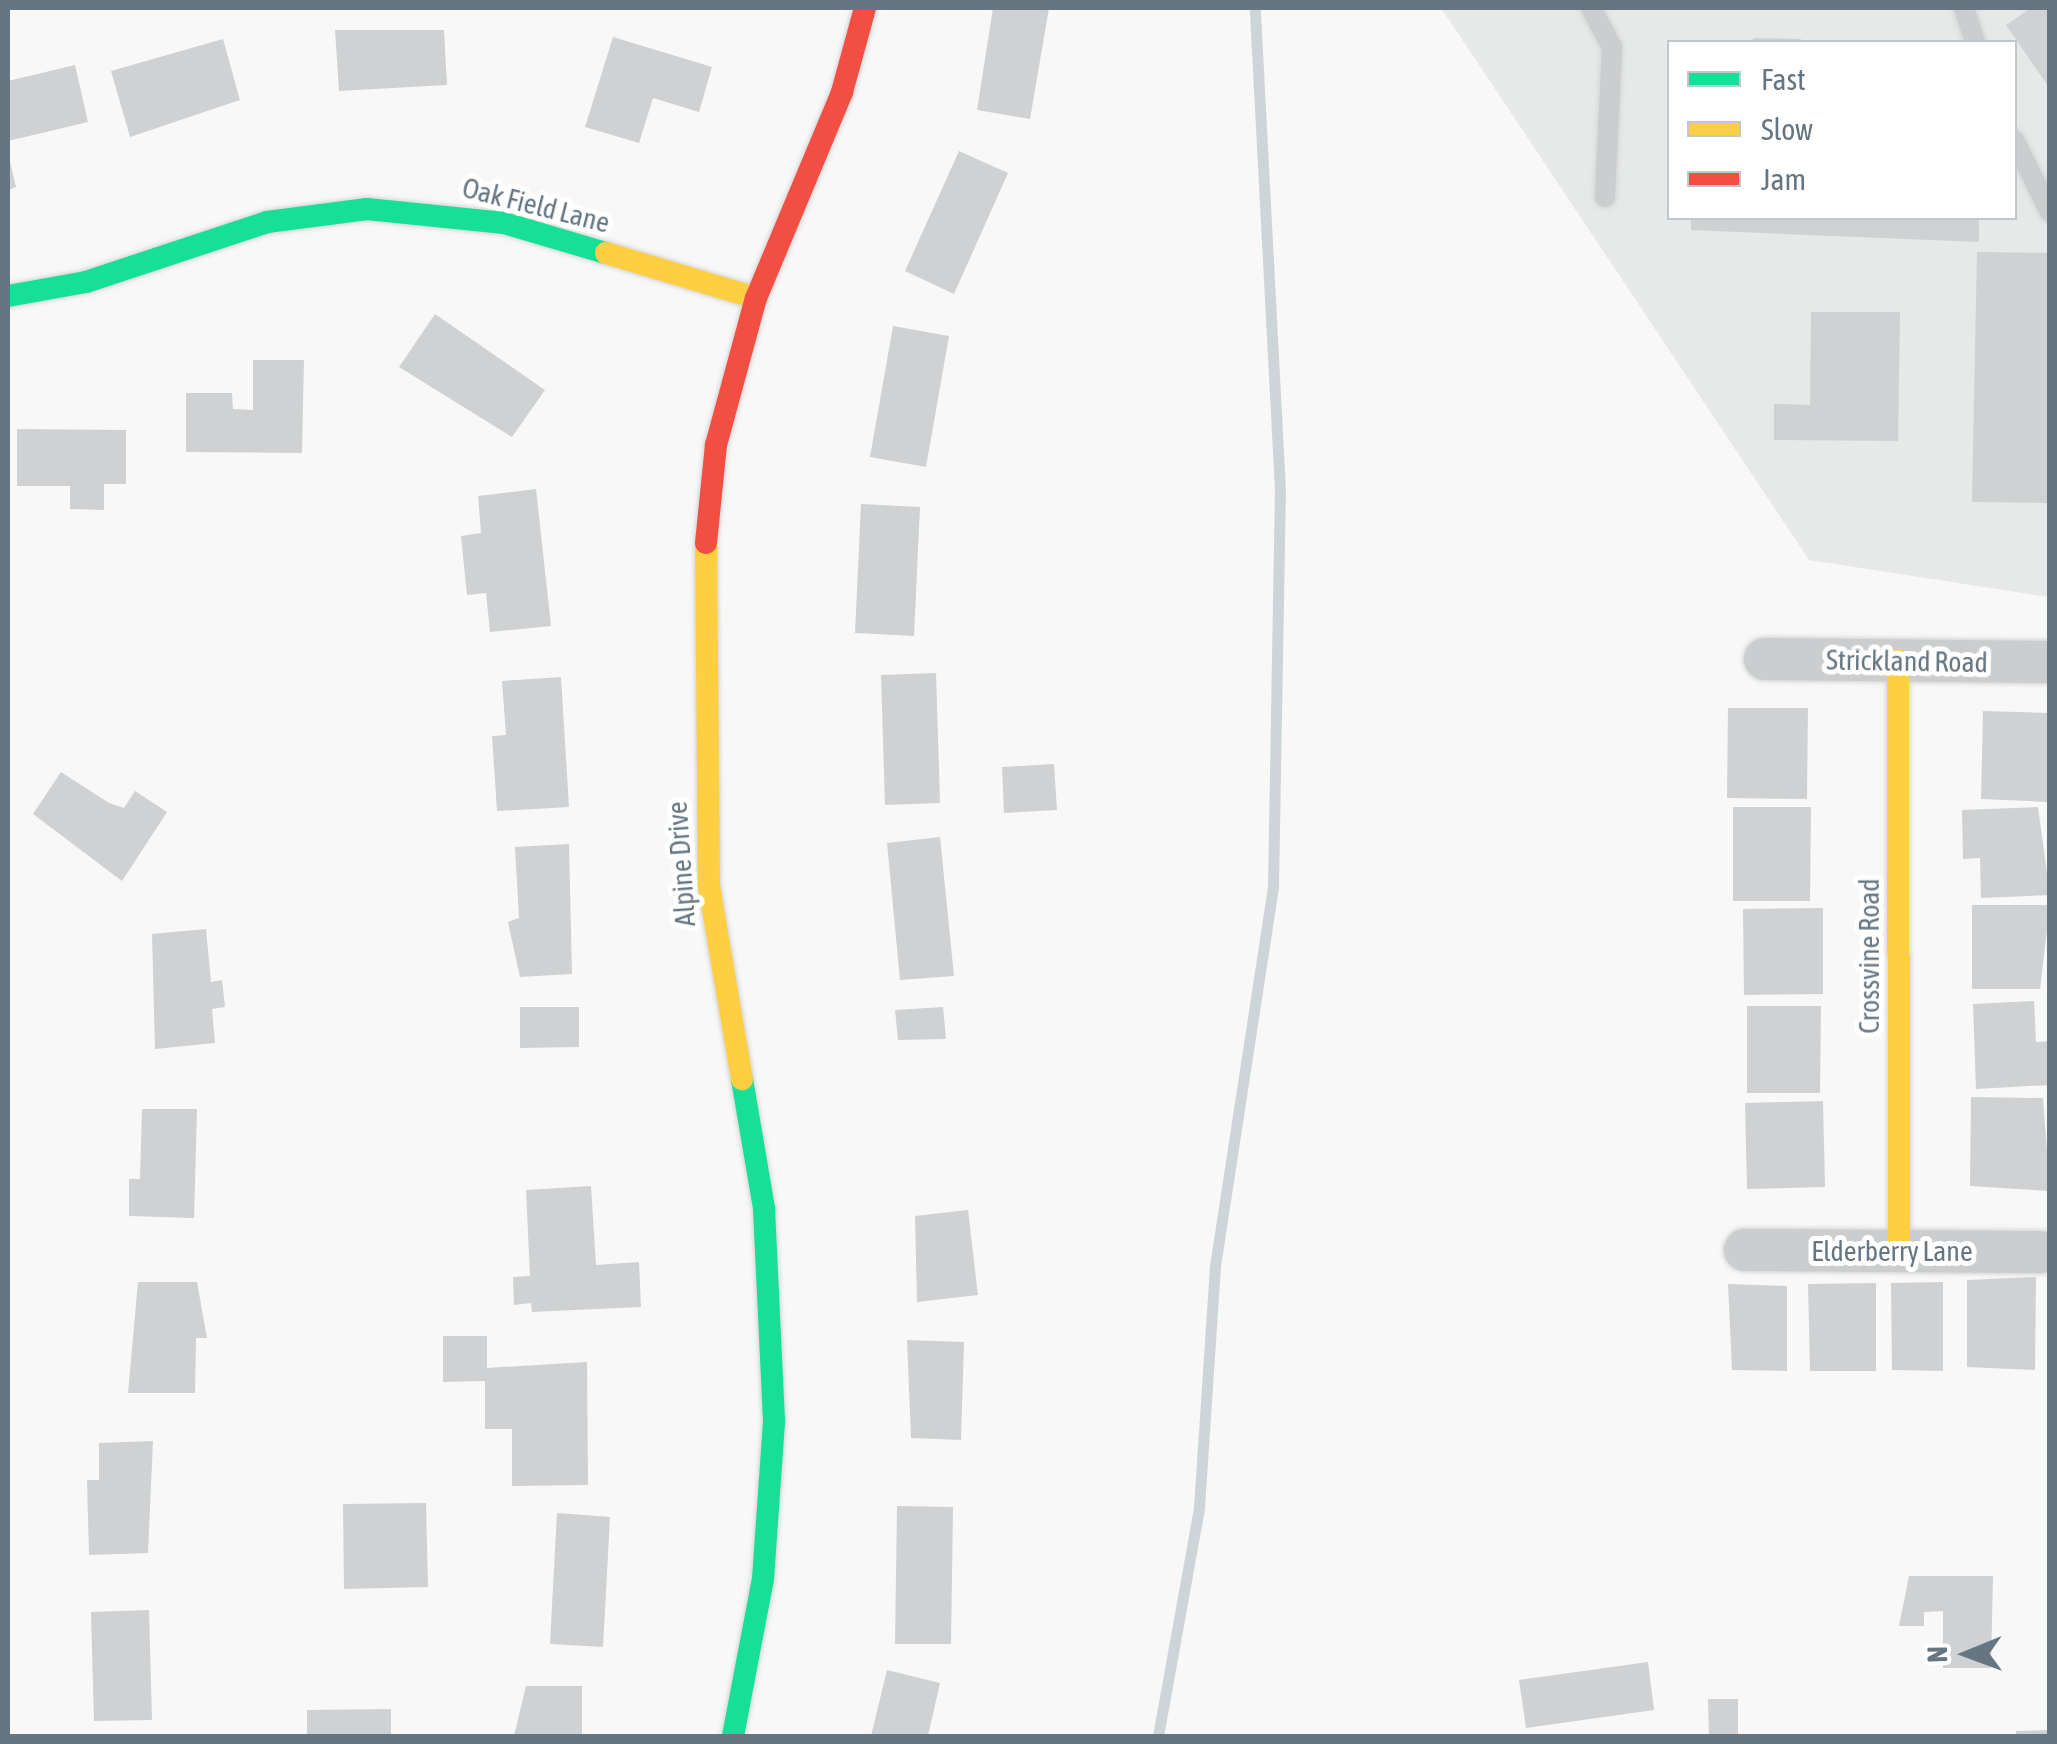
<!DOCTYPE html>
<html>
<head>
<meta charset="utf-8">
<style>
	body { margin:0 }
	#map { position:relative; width:2057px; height:1744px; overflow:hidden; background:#f8f8f8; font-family:"Asap Condensed",sans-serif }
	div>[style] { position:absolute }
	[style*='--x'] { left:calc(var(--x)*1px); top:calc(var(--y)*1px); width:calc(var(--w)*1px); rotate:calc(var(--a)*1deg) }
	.built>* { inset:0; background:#e7e8e8 }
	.stream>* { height:11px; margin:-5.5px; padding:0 5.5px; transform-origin:5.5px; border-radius:5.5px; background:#cdd5d8 }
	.building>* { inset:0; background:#cfd1d2 }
	.roads { filter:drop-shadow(0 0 2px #d4d5d6) drop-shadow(0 0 2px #d4d5d6) }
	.lane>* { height:20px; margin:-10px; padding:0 10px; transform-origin:10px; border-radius:10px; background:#cbcdce }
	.street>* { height:42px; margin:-21px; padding:0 21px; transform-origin:21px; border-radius:21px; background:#cbcdce }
	.fast>* { height:22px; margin:-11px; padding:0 11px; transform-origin:11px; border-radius:11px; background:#16e098 }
	.slow>* { height:22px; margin:-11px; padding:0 11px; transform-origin:11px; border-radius:11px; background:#ffcf43 }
	.jam>* { height:22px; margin:-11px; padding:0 11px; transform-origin:11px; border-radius:11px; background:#f24e42 }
	span { translate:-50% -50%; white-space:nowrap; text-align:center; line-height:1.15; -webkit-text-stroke:10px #fff; paint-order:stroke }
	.street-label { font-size:28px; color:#657581 }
	.frame { position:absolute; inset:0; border:10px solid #657581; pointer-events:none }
	.legend { position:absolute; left:1667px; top:40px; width:350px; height:180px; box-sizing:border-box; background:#fff; border:2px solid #c1c8cd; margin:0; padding:12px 18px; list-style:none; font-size:30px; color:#657581 }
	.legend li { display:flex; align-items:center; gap:20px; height:50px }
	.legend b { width:50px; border:2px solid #c1c8cd }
	.north { position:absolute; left:1917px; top:1604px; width:100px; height:100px; -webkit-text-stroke:8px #fff; paint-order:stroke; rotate:269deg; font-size:28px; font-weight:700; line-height:40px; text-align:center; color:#657581 }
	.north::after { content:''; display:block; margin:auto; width:35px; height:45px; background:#657581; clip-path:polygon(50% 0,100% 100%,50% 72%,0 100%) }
</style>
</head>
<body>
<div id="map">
	<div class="built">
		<div style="clip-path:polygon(evenodd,1441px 8px,2049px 8px,2049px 597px,1809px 560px,1441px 8px,1670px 42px,2014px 42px,2014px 218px,1670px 218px,1670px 42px)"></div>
	</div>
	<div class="stream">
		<div style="--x:1158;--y:1736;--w:233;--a:-79.8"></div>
		<div style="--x:1199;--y:1507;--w:242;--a:-86.2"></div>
		<div style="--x:1215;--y:1266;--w:383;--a:-81.3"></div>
		<div style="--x:1273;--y:887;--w:397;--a:-89"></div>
		<div style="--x:1280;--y:490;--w:483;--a:-93"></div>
	</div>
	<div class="building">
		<div style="clip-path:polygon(993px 8px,1049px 8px,1030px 119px,977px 110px)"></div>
		<div style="clip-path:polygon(2031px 8px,2050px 8px,2050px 89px,2006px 25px)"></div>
		<div style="clip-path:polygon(335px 30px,444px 30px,447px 85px,339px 91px)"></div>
		<div style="clip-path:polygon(613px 37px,712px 67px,699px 112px,653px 98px,639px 143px,585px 127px)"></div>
		<div style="clip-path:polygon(1754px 38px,1801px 39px,1801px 42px,1750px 42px)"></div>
		<div style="clip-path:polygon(223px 39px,240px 100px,130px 137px,111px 71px)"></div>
		<div style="clip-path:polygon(75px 65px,88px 122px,8px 141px,8px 81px)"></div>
		<div style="clip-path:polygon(959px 151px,1008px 173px,954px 294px,905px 271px)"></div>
		<div style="clip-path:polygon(9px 157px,16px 187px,8px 190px,8px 158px)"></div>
		<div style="clip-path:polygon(1691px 218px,1979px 218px,1979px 242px,1691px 230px)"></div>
		<div style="clip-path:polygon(1977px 252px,2050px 253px,2050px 503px,1972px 502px)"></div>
		<div style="clip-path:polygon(1811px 312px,1900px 312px,1898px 441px,1774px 440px,1774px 404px,1810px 405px)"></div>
		<div style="clip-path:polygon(435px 314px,545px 390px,512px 437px,399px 367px)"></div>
		<div style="clip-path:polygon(893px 326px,949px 336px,926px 467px,870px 457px)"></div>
		<div style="clip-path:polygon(253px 360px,304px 360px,302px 453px,186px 452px,186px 393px,232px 393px,233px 409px,253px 410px)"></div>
		<div style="clip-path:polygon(17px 429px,126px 430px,126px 484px,104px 484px,104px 510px,70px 509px,70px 486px,17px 486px)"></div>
		<div style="clip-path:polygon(536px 489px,551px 626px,490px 632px,486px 593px,467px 595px,461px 536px,481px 533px,478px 496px)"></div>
		<div style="clip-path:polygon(861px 504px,920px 507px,914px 636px,855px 633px)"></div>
		<div style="clip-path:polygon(936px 673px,940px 803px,885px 805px,881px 675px)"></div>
		<div style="clip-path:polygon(561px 677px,569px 807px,497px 811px,492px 736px,506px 735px,502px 681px)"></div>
		<div style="clip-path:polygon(1728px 708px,1808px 708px,1807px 799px,1727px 798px)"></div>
		<div style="clip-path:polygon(1983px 711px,2050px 713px,2048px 802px,1981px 799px)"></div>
		<div style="clip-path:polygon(1054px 764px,1057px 810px,1004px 813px,1002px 767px)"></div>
		<div style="clip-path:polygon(61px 772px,109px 803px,124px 808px,135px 791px,167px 812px,122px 881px,33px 814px)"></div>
		<div style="clip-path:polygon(1733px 807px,1811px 807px,1810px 901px,1733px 901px)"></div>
		<div style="clip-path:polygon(2038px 807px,2050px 895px,1981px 898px,1980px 858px,1963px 859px,1962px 810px)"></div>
		<div style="clip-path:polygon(940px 837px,954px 976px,900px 980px,887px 843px)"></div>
		<div style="clip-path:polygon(569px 844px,572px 974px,520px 977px,508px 922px,519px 918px,515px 847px)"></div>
		<div style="clip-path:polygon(1972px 905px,2050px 905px,2040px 989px,1972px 989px)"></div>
		<div style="clip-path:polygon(1823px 908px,1823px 994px,1744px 995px,1743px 909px)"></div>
		<div style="clip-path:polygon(206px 929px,211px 982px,222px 980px,225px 1007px,212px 1009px,215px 1043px,155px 1049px,152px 934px)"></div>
		<div style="clip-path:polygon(2034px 1001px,2036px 1042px,2050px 1041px,2050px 1085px,1976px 1089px,1973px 1004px)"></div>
		<div style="clip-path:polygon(1747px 1006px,1821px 1006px,1820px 1093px,1747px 1093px)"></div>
		<div style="clip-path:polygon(520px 1007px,579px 1007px,579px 1047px,520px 1048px)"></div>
		<div style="clip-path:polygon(943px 1007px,946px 1039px,898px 1040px,895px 1010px)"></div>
		<div style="clip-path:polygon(1971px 1097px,2043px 1098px,2050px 1191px,1970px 1186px)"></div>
		<div style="clip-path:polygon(1823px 1101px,1825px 1187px,1747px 1189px,1745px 1103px)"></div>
		<div style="clip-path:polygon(142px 1109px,197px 1109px,194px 1218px,129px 1216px,129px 1179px,140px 1179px)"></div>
		<div style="clip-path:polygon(591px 1186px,596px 1265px,639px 1262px,641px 1307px,532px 1312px,531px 1303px,514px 1305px,513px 1277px,530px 1276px,526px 1190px)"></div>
		<div style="clip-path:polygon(968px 1210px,978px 1295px,917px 1302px,915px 1216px)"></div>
		<div style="clip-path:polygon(2036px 1277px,2035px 1370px,1967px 1367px,1967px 1280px)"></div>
		<div style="clip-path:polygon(138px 1282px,197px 1282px,207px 1338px,196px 1338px,195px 1393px,128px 1393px)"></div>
		<div style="clip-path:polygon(1943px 1282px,1943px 1371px,1892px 1370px,1891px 1283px)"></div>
		<div style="clip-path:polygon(1876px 1283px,1876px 1371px,1810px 1371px,1808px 1284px)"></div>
		<div style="clip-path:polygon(1728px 1284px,1787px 1286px,1787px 1371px,1732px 1370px)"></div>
		<div style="clip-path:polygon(443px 1336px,487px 1336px,487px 1368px,587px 1362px,588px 1485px,512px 1486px,512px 1429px,485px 1429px,485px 1381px,443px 1382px)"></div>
		<div style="clip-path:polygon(907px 1340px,964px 1342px,961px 1440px,911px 1438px)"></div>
		<div style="clip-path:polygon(153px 1441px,148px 1553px,89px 1555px,87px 1480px,99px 1480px,99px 1443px)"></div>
		<div style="clip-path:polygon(426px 1503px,428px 1587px,344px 1589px,343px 1504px)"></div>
		<div style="clip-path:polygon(897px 1506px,953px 1507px,951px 1644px,895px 1644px)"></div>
		<div style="clip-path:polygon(557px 1513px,610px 1517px,603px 1647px,550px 1644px)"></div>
		<div style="clip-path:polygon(1909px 1576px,1993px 1576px,1991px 1668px,1943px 1668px,1943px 1611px,1924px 1612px,1924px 1626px,1899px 1626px)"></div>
		<div style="clip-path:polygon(149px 1610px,152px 1720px,94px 1721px,91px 1612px)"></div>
		<div style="clip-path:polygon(1648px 1662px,1654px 1710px,1526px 1728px,1519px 1680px)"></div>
		<div style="clip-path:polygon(887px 1670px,940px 1683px,928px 1736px,871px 1736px)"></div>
		<div style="clip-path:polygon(526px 1686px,582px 1686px,582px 1736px,514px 1736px)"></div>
		<div style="clip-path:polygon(1708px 1699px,1738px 1699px,1738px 1736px,1709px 1736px)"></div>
		<div style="clip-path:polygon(391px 1709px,391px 1736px,307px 1736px,307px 1710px)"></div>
		<div style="clip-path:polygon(2050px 1730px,2050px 1736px,2016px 1736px,2016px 1731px)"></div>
	</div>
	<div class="roads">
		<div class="lane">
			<div style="--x:1591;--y:8;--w:44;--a:61.7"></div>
			<div style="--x:1612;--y:47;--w:150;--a:92.7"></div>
			<div style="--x:1964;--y:8;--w:36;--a:72"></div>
			<div style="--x:2014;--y:140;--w:80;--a:63.4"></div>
		</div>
		<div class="street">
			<div style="--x:1765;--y:659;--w:285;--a:0.6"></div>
			<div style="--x:1745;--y:1250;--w:295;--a:0.4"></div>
		</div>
		<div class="fast">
			<div style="--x:8;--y:296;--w:79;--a:-10.2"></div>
			<div style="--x:86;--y:282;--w:191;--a:-18.3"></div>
			<div style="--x:267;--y:222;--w:101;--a:-7.4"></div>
			<div style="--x:367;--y:209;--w:138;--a:5.8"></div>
			<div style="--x:504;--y:223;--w:106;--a:16.4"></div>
			<div style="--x:733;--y:1736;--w:160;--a:-79.2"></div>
			<div style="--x:763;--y:1579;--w:158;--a:-86"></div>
			<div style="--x:774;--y:1421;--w:213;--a:-92.7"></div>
			<div style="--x:764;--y:1208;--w:131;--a:-99.7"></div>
		</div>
		<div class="slow">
			<div style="--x:606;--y:253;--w:157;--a:16.7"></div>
			<div style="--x:706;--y:543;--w:343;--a:89.5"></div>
			<div style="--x:709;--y:886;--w:196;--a:80.3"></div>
			<div style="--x:1898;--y:660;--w:591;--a:89.9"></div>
		</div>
		<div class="jam">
			<div style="--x:706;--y:543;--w:99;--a:-84.2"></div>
			<div style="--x:716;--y:445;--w:152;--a:-74.8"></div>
			<div style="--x:756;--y:298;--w:223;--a:-67.3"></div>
			<div style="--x:842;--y:92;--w:87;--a:-74.7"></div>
		</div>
	</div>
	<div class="street-label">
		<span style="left:536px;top:205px;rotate:14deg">Oak Field Lane</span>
		<span style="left:1907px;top:661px;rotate:1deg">Strickland Road</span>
		<span style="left:681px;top:864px;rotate:-94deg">Alpine Drive</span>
		<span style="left:1869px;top:956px;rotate:-90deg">Crossvine Road</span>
		<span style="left:1892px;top:1251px">Elderberry Lane</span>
	</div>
	<div class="frame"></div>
	<ul class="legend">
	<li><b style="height:12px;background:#16e098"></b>Fast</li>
	<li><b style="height:12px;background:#ffcf43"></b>Slow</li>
	<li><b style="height:12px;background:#f24e42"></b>Jam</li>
	</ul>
	<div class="north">N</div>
</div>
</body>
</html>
